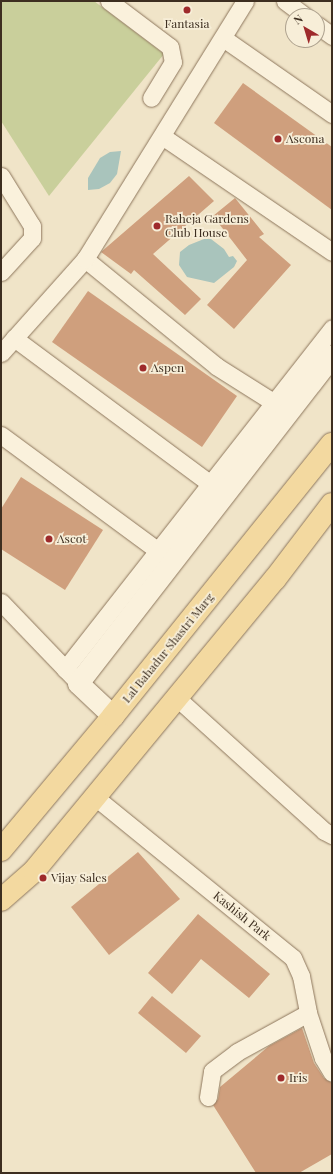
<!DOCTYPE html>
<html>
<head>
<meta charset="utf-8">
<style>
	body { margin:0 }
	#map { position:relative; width:333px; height:1174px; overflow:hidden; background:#f0e4c8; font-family:"Playfair Display",serif }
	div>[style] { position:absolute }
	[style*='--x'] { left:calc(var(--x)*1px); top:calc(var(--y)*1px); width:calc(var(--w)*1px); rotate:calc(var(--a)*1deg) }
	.green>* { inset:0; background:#c9cf9b }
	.water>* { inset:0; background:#a9c4bc }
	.building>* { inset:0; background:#cf9f7d }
	.roads { filter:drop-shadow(0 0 1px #8d765c) drop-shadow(0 0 1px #8d765c) }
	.minor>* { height:17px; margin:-8.5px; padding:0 8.5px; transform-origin:8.5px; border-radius:8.5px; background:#faf1dc }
	.tertiary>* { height:21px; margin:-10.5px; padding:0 10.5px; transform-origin:10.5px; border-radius:10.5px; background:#faf1dc }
	.primary>* { height:22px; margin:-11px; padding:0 11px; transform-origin:11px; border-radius:11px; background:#f3d9a0 }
	.dots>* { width:11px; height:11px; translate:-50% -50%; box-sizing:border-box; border:2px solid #f7eed8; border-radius:50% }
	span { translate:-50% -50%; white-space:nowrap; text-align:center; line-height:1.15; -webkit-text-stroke:3.5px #f7eed8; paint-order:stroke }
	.poi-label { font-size:12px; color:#3d2e20 }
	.left { translate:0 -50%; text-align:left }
	.street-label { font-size:12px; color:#3d2e20 }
	.frame { position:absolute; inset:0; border:2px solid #3d2e20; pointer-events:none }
	.north { position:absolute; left:285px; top:8px; width:40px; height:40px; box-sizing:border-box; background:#f7eed8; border:1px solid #ada18e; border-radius:50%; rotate:322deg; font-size:11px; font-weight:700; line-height:16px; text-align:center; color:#3d2e20 }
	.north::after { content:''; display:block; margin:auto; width:14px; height:18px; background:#9e2a2b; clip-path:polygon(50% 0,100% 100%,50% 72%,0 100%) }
</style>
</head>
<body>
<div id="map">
	<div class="green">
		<div style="clip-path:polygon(1px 1px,94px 1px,164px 54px,49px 196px,1px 121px)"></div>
	</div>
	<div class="water">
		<div style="clip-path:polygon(121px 151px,117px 174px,110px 183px,99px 189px,88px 190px,88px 178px,100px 158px,110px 152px)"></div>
		<div style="clip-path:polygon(204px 239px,211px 239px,224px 249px,229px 257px,233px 256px,237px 261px,234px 267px,214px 283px,187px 277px,179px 265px,180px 252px,189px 245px)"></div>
	</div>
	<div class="building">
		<div style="clip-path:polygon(243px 83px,332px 147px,332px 210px,214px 123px)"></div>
		<div style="clip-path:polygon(189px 176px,214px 201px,153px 254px,201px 299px,185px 315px,134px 270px,131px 274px,101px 252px)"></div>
		<div style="clip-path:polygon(235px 198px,264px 234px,259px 237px,291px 265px,234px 329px,207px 305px,247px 260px,213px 216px)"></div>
		<div style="clip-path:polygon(88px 291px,237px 396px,202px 447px,52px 342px)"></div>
		<div style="clip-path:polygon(21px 477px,103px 530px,65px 590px,1px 549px,1px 509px)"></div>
		<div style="clip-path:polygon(138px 852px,180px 899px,109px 955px,71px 907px)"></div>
		<div style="clip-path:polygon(198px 914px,270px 974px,249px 998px,201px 959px,172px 994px,148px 973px)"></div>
		<div style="clip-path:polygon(152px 996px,201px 1036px,186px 1053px,138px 1013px)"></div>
		<div style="clip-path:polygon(302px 1028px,314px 1063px,324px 1078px,332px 1083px,332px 1154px,299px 1173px,256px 1173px,213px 1105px,218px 1099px,220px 1087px,269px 1046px)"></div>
	</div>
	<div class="roads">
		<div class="minor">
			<div style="--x:109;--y:1;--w:76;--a:37"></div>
			<div style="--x:170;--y:47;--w:15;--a:79"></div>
			<div style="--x:173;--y:62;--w:42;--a:121.4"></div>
			<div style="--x:285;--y:1;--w:25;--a:37"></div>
			<div style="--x:317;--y:25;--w:19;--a:36"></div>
			<div style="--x:223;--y:38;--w:133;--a:34.9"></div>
			<div style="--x:162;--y:136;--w:206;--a:34.3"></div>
			<div style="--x:1;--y:176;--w:59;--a:58.2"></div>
			<div style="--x:32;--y:226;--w:12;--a:90"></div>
			<div style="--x:32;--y:238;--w:46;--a:132.4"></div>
			<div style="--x:85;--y:259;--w:169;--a:39.2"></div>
			<div style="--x:216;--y:366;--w:67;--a:32.3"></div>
			<div style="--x:14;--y:338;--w:243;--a:36.6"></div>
			<div style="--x:1;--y:353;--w:126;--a:-48.2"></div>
			<div style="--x:85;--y:259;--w:304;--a:-58.2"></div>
			<div style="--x:1;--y:435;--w:194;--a:36.4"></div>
			<div style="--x:1;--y:602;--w:104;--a:46.2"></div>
			<div style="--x:65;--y:669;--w:433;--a:-51.9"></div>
			<div style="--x:177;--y:698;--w:198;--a:42.1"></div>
			<div style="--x:324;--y:831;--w:9;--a:27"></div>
			<div style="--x:95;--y:797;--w:255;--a:39.1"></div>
			<div style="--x:293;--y:958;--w:20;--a:66"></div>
			<div style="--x:301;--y:976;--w:38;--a:79"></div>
			<div style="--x:308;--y:1013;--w:47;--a:71.6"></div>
			<div style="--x:323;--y:1058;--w:17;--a:59"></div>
			<div style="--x:208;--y:1097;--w:26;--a:-81"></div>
			<div style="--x:212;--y:1071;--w:31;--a:-37"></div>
			<div style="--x:237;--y:1052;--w:81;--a:-28.8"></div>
		</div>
		<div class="tertiary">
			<div style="--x:113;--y:716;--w:48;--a:-136.7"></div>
			<div style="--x:78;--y:683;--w:415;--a:-52.2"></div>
		</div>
		<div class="primary">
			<div style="--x:1;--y:850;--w:175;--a:-50.1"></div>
			<div style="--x:113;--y:716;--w:349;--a:-51.2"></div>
			<div style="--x:1;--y:900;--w:44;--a:-41.3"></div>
			<div style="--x:34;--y:871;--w:379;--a:-50.5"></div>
			<div style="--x:275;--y:579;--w:94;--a:-52.8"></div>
		</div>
	</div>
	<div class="dots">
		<div style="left:187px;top:10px;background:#9e2a2b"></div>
		<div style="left:278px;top:139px;background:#9e2a2b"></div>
		<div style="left:157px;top:226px;background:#9e2a2b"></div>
		<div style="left:143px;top:368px;background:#9e2a2b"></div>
		<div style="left:49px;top:539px;background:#9e2a2b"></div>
		<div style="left:43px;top:878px;background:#9e2a2b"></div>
		<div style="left:281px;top:1078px;background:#9e2a2b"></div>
	</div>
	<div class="poi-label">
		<span style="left:187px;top:24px">Fantasia</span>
		<span class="left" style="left:286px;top:139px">Ascona</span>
		<span class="left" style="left:165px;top:226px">Raheja Gardens<br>Club House</span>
		<span class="left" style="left:151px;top:368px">Aspen</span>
		<span class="left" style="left:57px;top:539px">Ascot</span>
		<span class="left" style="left:51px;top:878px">Vijay Sales</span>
		<span class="left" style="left:289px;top:1078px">Iris</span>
	</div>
	<div class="street-label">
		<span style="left:168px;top:648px;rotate:-51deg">Lal Bahadur Shastri Marg</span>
		<span style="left:242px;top:916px;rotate:39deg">Kashish Park</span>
	</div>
	<div class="frame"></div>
	<div class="north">N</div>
</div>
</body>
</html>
